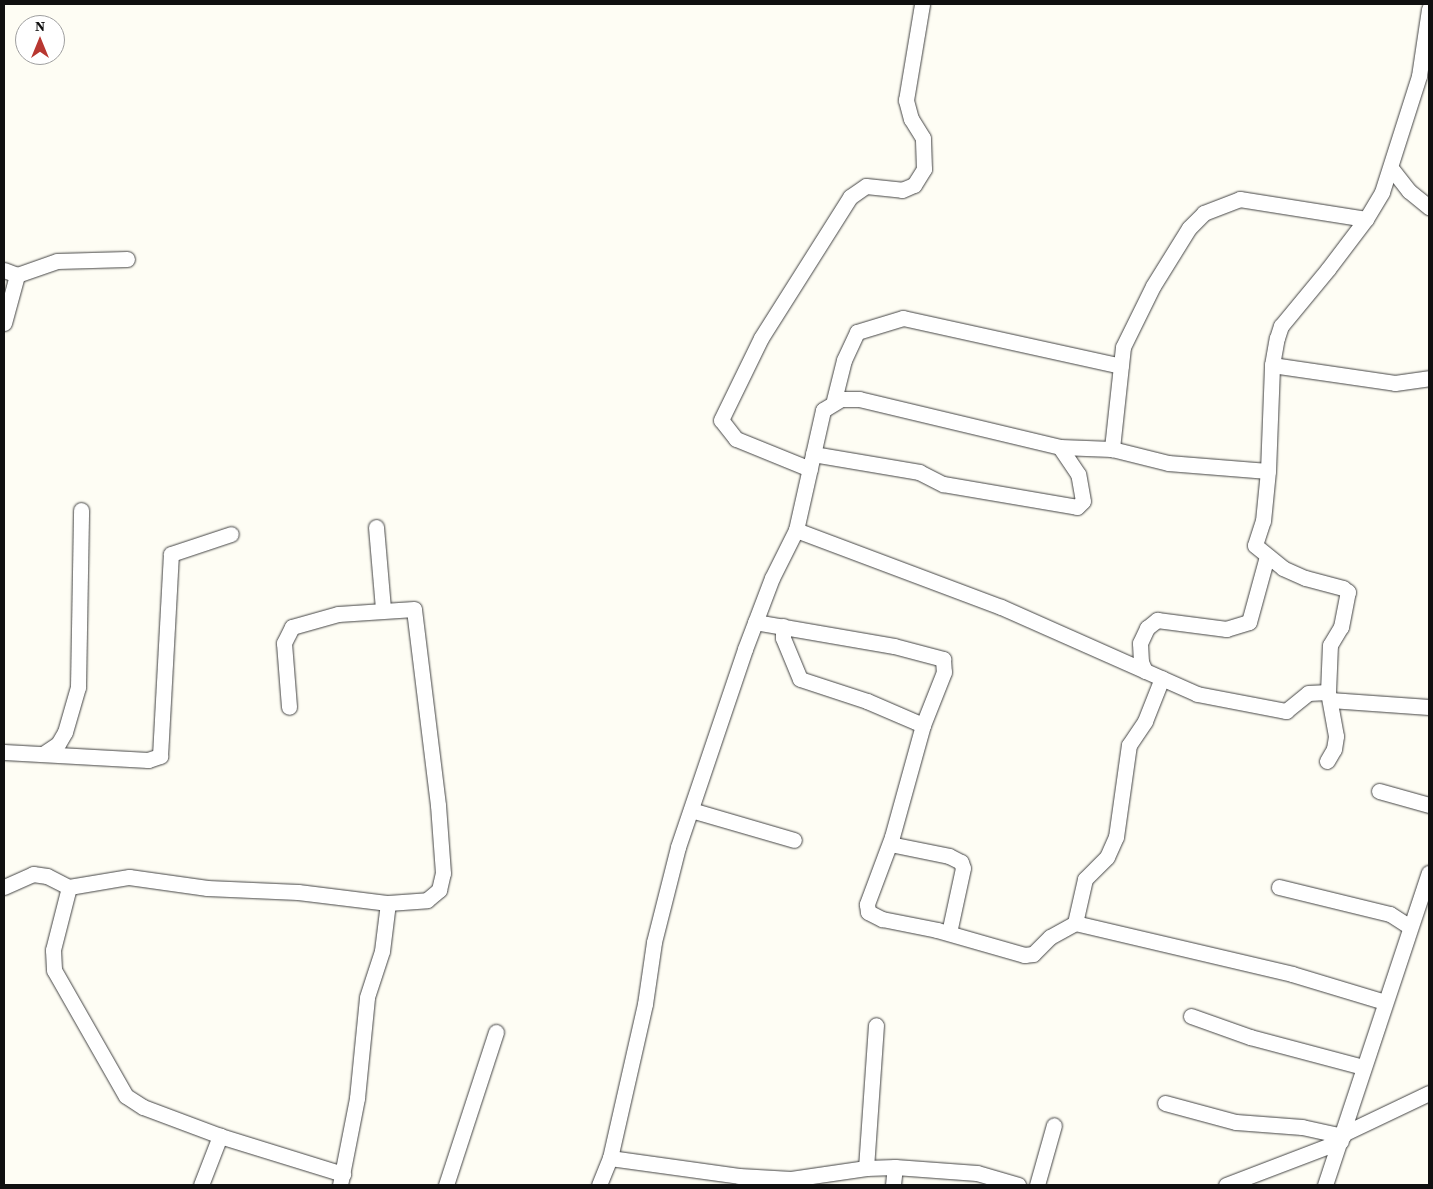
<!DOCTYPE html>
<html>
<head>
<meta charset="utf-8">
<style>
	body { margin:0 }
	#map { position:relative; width:1433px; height:1189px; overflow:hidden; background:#fefdf4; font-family:"Source Serif 4",serif }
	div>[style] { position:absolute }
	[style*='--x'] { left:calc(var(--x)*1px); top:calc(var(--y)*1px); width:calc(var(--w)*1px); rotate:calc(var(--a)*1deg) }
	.roads { filter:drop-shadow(0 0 1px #434343) drop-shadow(0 0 1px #434343) }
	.street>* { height:15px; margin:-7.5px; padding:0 7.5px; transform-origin:7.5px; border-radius:7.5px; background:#fff }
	span { translate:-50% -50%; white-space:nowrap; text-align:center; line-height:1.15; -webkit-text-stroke:5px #fff; paint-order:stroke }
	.frame { position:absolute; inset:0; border:5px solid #101010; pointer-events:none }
	.north { position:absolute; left:15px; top:15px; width:50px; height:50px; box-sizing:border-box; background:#fff; border:1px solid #9f9f9f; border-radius:50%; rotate:0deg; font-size:14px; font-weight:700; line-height:20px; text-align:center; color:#101010 }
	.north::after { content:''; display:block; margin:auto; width:18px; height:22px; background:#b83731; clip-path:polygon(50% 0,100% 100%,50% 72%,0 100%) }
</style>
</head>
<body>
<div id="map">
	<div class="roads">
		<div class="street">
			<div style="--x:1391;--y:168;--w:29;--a:52"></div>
			<div style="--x:1409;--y:191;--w:26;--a:39"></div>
			<div style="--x:1366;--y:219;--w:128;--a:-171"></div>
			<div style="--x:1240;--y:199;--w:39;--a:159"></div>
			<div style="--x:1204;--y:213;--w:21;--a:135"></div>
			<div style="--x:1189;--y:228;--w:68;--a:121.8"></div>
			<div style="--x:1153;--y:286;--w:68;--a:116.2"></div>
			<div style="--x:1123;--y:347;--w:103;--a:96.2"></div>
			<div style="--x:1112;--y:449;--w:58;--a:14"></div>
			<div style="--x:1168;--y:463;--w:100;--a:4.6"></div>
			<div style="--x:1268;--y:471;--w:106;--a:-87.8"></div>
			<div style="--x:1272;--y:365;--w:27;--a:-80"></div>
			<div style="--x:1277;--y:338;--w:13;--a:-72"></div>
			<div style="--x:1281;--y:326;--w:74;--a:-50.5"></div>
			<div style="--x:1328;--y:269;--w:63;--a:-52.8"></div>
			<div style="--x:1366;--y:219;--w:31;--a:-59"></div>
			<div style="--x:1382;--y:192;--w:122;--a:-72.3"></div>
			<div style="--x:1419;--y:76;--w:68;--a:-81.5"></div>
			<div style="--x:4;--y:270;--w:14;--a:21"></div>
			<div style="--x:17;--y:275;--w:42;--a:-19.3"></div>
			<div style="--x:57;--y:261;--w:70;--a:-1.6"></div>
			<div style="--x:4;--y:323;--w:50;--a:-74.8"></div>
			<div style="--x:1272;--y:365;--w:124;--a:8.3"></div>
			<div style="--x:1395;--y:383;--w:34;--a:-8"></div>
			<div style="--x:834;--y:400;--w:41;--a:-76"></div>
			<div style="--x:844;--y:360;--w:31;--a:-65"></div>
			<div style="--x:857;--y:332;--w:48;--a:-16.9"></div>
			<div style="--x:903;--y:318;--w:223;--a:12.4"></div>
			<div style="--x:813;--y:454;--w:108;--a:9.6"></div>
			<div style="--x:919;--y:472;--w:27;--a:27"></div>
			<div style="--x:943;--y:484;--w:136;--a:9.7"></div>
			<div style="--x:1077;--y:507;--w:8;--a:-45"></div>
			<div style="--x:1083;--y:501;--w:27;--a:-100"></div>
			<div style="--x:1078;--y:474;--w:32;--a:-124"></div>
			<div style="--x:810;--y:469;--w:80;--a:-157.9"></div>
			<div style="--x:736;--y:439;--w:24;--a:-128"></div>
			<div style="--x:721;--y:420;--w:91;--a:-64"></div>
			<div style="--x:761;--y:338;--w:167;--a:-57.7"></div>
			<div style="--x:850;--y:197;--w:19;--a:-35"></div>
			<div style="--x:866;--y:186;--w:36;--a:6"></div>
			<div style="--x:902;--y:190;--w:13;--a:-23"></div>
			<div style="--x:914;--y:185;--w:19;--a:-58"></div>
			<div style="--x:924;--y:169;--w:31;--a:-92"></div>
			<div style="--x:923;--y:138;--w:22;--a:-122"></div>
			<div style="--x:911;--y:119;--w:20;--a:-105"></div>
			<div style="--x:906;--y:100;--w:97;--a:-80.5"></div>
			<div style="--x:376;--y:527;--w:82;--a:85.1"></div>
			<div style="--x:796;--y:530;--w:123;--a:-77.3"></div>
			<div style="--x:823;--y:410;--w:21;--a:-31"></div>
			<div style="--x:841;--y:399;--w:18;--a:0"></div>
			<div style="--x:859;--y:399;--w:207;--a:13.4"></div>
			<div style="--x:1060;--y:447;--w:52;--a:2.2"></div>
			<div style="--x:755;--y:622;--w:141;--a:9.8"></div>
			<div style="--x:894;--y:646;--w:51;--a:14.9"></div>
			<div style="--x:943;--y:659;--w:13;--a:86"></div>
			<div style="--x:944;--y:672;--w:57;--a:111.6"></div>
			<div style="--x:783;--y:626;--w:12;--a:90"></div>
			<div style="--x:783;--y:638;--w:44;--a:67.5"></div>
			<div style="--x:800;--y:679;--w:71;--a:18.2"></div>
			<div style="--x:867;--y:701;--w:61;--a:23.2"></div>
			<div style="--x:923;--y:725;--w:116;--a:105.5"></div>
			<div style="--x:892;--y:837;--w:72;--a:110.5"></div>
			<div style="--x:867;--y:904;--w:8;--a:83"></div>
			<div style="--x:868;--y:912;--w:16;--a:27"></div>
			<div style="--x:882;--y:919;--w:56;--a:11.3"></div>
			<div style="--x:937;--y:930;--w:91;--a:16"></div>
			<div style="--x:1024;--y:955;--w:9;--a:-6"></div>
			<div style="--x:1033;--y:954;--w:24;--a:-45"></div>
			<div style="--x:1050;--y:937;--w:29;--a:-29"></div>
			<div style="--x:1075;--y:923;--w:223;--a:13.2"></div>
			<div style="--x:1292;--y:974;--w:97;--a:16.8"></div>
			<div style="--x:1145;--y:671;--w:10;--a:-114"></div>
			<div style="--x:1141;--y:662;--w:19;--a:-93"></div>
			<div style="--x:1140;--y:643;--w:17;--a:-65"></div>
			<div style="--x:1147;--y:628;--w:13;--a:-39"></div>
			<div style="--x:1157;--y:620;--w:70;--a:7.4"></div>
			<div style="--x:1226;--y:629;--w:24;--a:-17"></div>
			<div style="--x:1249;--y:622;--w:68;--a:-74.7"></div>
			<div style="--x:1330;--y:700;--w:99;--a:4"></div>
			<div style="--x:4;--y:752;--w:144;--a:3.2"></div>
			<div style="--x:148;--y:760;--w:13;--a:-18"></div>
			<div style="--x:160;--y:756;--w:202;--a:-86.9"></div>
			<div style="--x:171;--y:554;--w:63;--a:-18.4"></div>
			<div style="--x:43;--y:754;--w:18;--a:-34"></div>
			<div style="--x:58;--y:744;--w:14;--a:-60"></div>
			<div style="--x:65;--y:732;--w:47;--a:-73.9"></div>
			<div style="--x:78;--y:687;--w:177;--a:-89"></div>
			<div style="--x:1327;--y:761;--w:14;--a:-60"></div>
			<div style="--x:1334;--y:749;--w:13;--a:-81"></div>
			<div style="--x:1336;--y:736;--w:45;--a:-100.3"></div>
			<div style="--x:1379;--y:791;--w:52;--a:15.6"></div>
			<div style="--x:691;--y:810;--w:107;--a:16.2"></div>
			<div style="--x:890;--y:844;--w:60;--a:11.5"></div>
			<div style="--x:949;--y:856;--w:13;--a:27"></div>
			<div style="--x:961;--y:862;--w:6;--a:72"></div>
			<div style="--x:963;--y:868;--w:66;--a:102.2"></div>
			<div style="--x:4;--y:887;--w:32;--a:-24"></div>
			<div style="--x:33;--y:874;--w:14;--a:8"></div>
			<div style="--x:47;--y:876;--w:25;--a:27"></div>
			<div style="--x:69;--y:887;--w:61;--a:-9.5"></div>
			<div style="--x:129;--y:877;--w:79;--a:8"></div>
			<div style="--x:207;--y:888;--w:91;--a:2.5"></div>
			<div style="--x:298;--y:892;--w:91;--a:7"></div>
			<div style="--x:388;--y:903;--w:39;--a:-4"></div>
			<div style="--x:427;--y:900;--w:16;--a:-40"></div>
			<div style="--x:439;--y:890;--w:17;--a:-77"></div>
			<div style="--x:443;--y:873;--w:68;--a:-94.2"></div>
			<div style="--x:438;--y:805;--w:197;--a:-97"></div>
			<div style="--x:414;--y:609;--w:76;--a:176.2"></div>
			<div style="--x:338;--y:614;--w:48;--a:164.2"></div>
			<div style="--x:292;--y:627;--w:18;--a:117"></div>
			<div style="--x:284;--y:643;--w:64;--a:85.5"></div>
			<div style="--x:69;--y:887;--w:65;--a:104.3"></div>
			<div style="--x:53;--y:950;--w:20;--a:87"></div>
			<div style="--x:54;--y:970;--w:145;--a:60.3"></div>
			<div style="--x:126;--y:1096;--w:20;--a:33"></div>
			<div style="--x:143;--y:1107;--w:82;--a:20.6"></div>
			<div style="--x:220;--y:1136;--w:129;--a:17.2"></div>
			<div style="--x:1279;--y:887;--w:114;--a:13.7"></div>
			<div style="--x:1390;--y:914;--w:24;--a:33"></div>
			<div style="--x:1075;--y:923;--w:45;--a:-77.2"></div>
			<div style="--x:1085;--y:879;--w:31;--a:-45"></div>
			<div style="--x:1107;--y:857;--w:22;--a:-66"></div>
			<div style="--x:1116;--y:837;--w:93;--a:-82"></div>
			<div style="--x:1129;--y:745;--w:29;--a:-56"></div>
			<div style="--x:1145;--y:721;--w:46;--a:-68.4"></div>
			<div style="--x:1191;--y:1016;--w:63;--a:19.6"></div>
			<div style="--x:1250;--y:1037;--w:117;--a:14.9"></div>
			<div style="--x:1165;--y:1103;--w:73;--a:15"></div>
			<div style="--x:1236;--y:1122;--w:66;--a:4.3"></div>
			<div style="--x:1302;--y:1127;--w:42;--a:12.4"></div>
			<div style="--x:1345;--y:1133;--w:93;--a:-25.5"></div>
			<div style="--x:610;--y:1158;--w:130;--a:7.9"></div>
			<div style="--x:739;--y:1176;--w:52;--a:3.3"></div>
			<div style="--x:791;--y:1179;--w:76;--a:-8.3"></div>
			<div style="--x:866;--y:1168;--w:29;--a:-2"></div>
			<div style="--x:895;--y:1167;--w:82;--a:4.2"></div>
			<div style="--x:977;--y:1173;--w:43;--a:16.3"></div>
			<div style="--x:866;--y:1168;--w:143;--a:-86"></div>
			<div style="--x:201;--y:1185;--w:53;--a:-68.8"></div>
			<div style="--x:340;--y:1185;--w:89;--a:-78.9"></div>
			<div style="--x:357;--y:1098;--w:101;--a:-84.3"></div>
			<div style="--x:367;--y:997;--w:48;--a:-71.9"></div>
			<div style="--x:382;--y:951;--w:48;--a:-82.9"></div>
			<div style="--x:446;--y:1185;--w:161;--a:-71.9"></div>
			<div style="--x:599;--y:1185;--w:29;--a:-68"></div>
			<div style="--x:610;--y:1158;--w:158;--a:-77.2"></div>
			<div style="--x:645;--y:1004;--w:63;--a:-81.7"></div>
			<div style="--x:654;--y:942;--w:98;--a:-75.8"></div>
			<div style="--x:678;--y:847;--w:209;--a:-71.3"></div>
			<div style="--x:745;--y:649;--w:76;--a:-69.2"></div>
			<div style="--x:772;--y:578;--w:54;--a:-63.4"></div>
			<div style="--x:796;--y:530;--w:219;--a:20.6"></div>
			<div style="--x:1001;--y:607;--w:214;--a:23.9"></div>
			<div style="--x:1197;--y:694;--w:91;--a:10.8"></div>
			<div style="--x:1286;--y:711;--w:28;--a:-39"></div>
			<div style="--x:1308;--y:693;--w:20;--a:-3"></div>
			<div style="--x:1328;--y:692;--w:47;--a:-87.6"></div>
			<div style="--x:1330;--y:645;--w:21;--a:-59"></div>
			<div style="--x:1341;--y:627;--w:36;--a:-79"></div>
			<div style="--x:1348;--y:592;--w:6;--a:-141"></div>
			<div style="--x:1343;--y:588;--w:39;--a:-165"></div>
			<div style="--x:1305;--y:578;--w:24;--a:-156"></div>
			<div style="--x:1283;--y:568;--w:36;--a:-141"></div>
			<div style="--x:1255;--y:545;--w:25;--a:-72"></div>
			<div style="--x:1263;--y:521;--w:50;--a:-84.3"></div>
			<div style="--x:893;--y:1185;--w:18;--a:-84"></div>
			<div style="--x:1037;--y:1185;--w:62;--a:-74.2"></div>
			<div style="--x:1226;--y:1185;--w:123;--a:-20.9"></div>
			<div style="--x:1325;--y:1185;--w:329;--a:-71.6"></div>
		</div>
	</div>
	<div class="frame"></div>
	<div class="north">N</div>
</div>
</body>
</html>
